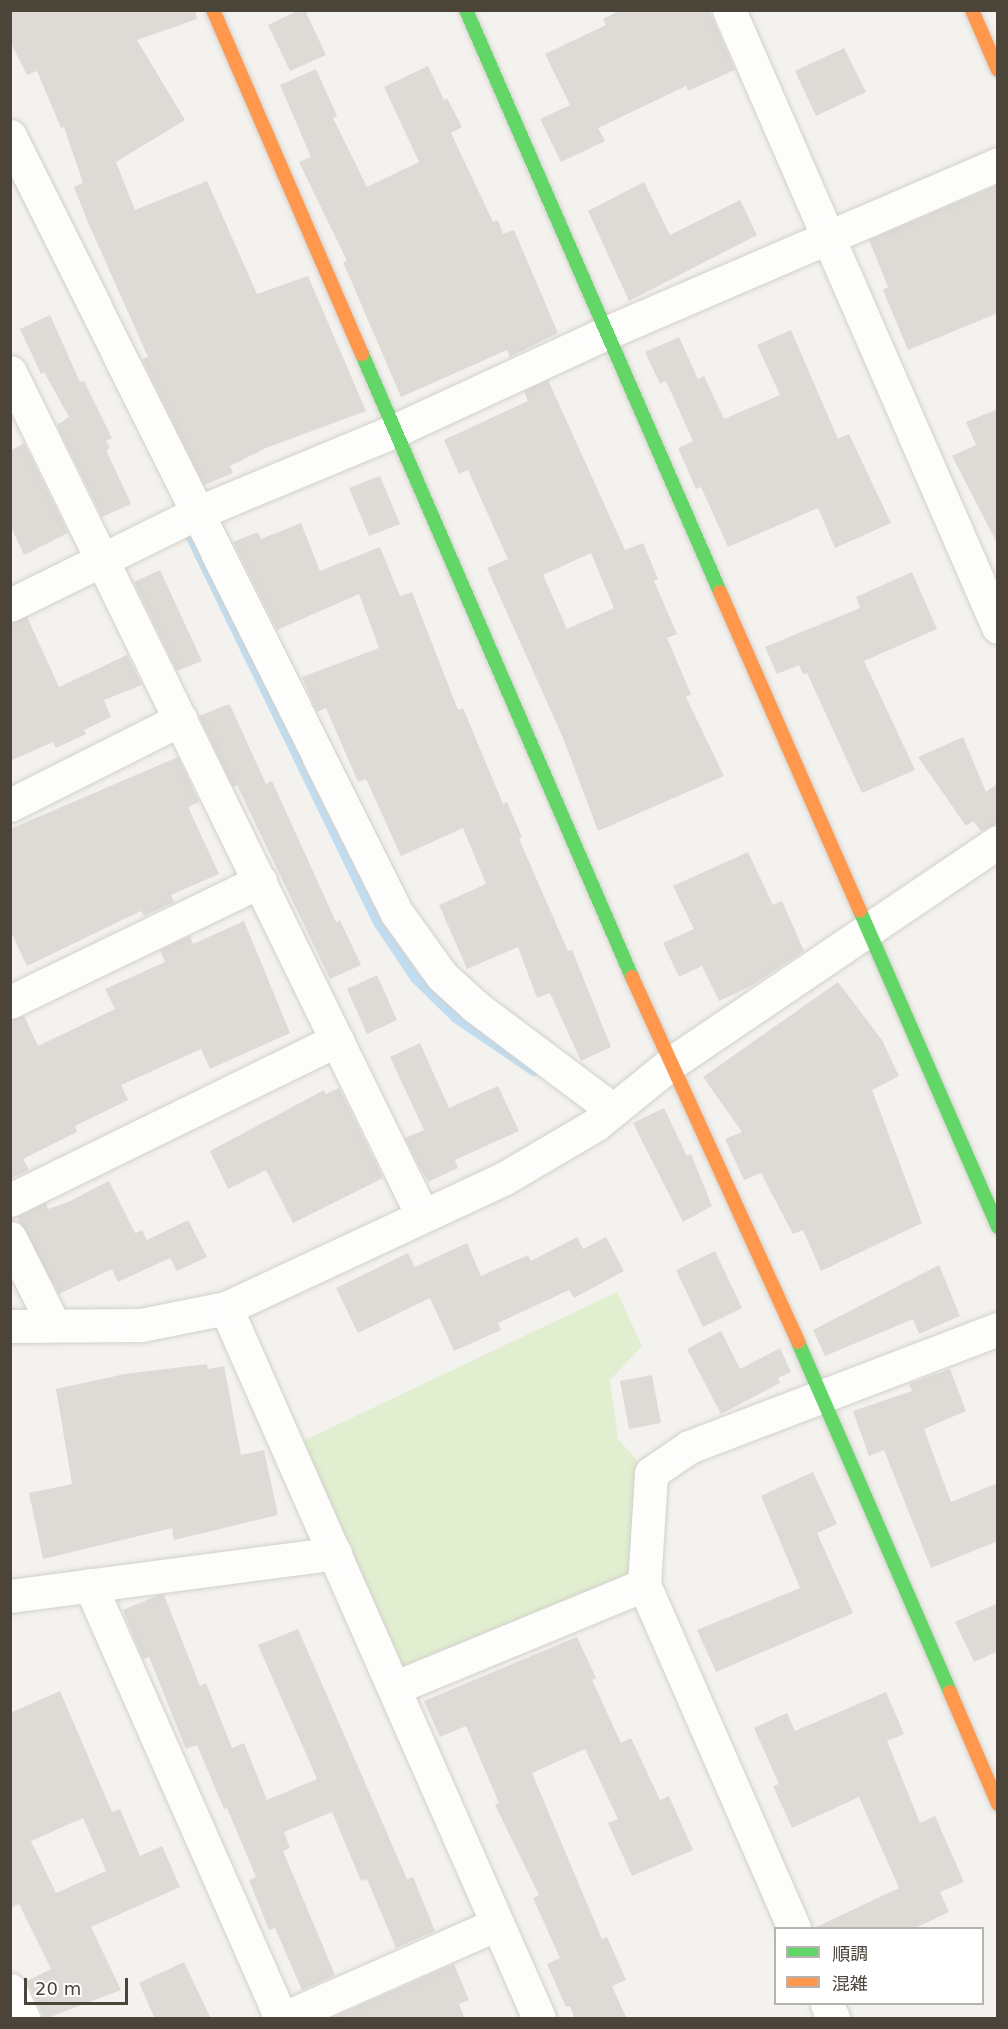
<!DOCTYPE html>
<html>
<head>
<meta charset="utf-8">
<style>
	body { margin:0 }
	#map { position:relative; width:1008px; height:2029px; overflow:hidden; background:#f4f2ee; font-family:"DejaVu Sans","Noto Sans JP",sans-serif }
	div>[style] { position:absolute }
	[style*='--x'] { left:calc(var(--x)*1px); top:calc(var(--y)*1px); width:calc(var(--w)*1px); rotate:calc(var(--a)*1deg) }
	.green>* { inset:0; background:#e1eecf }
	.stream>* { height:10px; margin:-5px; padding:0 5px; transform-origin:5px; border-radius:5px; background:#c0ddf1 }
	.building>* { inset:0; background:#dedbd6 }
	.roads { filter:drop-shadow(0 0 2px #d2d0cb) drop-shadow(0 0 2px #d2d0cb) }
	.street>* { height:33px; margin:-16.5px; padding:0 16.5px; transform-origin:16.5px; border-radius:16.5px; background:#fdfdfc }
	.fast>* { height:14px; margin:-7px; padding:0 7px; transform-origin:7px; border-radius:7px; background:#63d668 }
	.slow>* { height:14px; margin:-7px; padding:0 7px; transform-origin:7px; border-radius:7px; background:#ff974d }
	span { translate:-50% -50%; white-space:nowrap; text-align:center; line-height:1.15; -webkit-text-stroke:4.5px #fff; paint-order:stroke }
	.frame { position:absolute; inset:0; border:12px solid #4b4439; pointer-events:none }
	.legend { position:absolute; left:774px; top:1927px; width:210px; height:78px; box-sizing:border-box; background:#fff; border:2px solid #b7b4b0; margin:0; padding:8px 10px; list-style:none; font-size:18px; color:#4b4439 }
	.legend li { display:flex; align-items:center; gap:12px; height:30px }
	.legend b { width:30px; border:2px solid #b7b4b0 }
	.scale { position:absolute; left:24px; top:1978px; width:104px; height:27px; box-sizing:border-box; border:3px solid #4b4439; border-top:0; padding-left:8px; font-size:18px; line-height:21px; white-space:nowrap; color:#4b4439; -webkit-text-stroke:4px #fff; paint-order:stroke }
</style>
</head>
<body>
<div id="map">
	<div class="green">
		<div style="clip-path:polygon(617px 1292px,642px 1346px,610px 1380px,618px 1439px,637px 1460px,635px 1572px,398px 1668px,301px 1442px)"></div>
	</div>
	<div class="stream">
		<div style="--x:184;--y:523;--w:446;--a:64.1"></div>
		<div style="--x:379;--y:924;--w:65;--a:56.3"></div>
		<div style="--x:415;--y:978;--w:57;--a:44.3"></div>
		<div style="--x:456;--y:1018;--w:94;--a:34.2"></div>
	</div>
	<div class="building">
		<div style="clip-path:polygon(10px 10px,195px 10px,197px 19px,137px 40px,185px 120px,116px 162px,135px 210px,207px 181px,257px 294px,308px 276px,366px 411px,266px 448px,230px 466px,233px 473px,204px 485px,142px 359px,148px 357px,87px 220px,74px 187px,83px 183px,64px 127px,61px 128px,37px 71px,27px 75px,10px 41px)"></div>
		<div style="clip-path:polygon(299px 10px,305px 10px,326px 55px,290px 71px,268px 25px)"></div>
		<div style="clip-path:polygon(621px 10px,709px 10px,735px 70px,688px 91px,686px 86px,598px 128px,605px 141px,561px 162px,540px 119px,570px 105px,545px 54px,606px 25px,603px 19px)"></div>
		<div style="clip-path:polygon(844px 48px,866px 92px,816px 116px,795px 71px)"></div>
		<div style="clip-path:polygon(428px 66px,444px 100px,447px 98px,462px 127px,451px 133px,493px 222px,498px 220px,503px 234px,514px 230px,558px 333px,510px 357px,507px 350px,401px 397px,343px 262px,347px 261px,299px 162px,311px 157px,280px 85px,316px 69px,337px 116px,333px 118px,367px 187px,419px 162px,384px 87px)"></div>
		<div style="clip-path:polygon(644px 182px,670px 235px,740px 200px,757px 235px,629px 301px,588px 211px)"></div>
		<div style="clip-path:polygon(998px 185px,998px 313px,908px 350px,883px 290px,888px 287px,869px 240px)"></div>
		<div style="clip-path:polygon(50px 315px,80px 382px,84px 381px,112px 438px,106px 441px,110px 448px,106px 450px,131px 504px,102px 517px,57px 425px,69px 417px,44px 372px,41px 374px,20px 329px)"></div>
		<div style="clip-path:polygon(791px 330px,838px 439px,849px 434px,891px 523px,835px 548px,818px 508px,728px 547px,701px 487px,696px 489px,678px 448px,693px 441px,666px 381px,660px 384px,645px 352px,679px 337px,698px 379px,704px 376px,724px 419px,780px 395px,757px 345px)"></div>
		<div style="clip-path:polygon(evenodd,548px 380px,625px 550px,643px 543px,658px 579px,654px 581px,677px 634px,667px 638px,691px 694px,686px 697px,724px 776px,598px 831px,563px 738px,487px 568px,508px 559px,468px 470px,459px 474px,444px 440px,528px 401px,524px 391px,548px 380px,591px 553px,614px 608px,567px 629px,543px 575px,591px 553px)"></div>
		<div style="clip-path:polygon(998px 409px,998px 545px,952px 456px,976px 445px,966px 422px)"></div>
		<div style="clip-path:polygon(24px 443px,68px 533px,24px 555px,10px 525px,10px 451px)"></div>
		<div style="clip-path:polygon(380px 476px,400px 524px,369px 536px,349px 488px)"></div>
		<div style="clip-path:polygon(301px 523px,320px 571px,380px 547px,400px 596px,412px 592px,458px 710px,463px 708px,503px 804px,507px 802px,522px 837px,519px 839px,568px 951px,572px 950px,611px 1047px,581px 1061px,550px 993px,537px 998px,518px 947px,467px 969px,439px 905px,486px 884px,463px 828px,401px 856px,366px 779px,358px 782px,326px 708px,317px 712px,302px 677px,379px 648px,359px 594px,277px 630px,233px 542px,258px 532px,261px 539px)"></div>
		<div style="clip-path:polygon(160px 570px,202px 661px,177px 671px,134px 582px)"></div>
		<div style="clip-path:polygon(912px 572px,937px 629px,864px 661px,915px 770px,862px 793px,807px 673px,803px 674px,799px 665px,777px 674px,765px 647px,860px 608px,856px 597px)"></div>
		<div style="clip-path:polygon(27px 617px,59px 687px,127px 655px,142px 685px,104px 700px,111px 717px,84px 730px,86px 734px,56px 748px,53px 742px,10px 761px,10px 623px)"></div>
		<div style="clip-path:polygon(226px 705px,230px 705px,266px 784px,272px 781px,336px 922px,340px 920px,361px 965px,330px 979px,237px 785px,233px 787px,199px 716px)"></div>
		<div style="clip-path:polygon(963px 737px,986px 792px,998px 783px,998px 823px,981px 831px,973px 821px,966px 826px,918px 757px)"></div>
		<div style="clip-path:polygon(178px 757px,199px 802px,188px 807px,219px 874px,171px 895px,174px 902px,144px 916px,141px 911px,27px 966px,10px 930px,10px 829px)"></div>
		<div style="clip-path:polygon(748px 852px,773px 905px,782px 901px,804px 951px,751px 986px,719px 1001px,702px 966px,679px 977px,663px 943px,694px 929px,673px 886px)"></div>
		<div style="clip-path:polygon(244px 921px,290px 1033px,210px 1069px,201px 1049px,121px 1085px,128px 1100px,75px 1126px,77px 1132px,23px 1159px,29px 1170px,10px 1179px,10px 1020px,24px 1016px,38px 1046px,115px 1009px,105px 989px,165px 962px,160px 950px,190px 936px,193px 944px)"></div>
		<div style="clip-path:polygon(377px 975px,397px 1020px,367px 1034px,347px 989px)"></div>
		<div style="clip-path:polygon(838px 982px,882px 1040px,899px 1076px,872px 1090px,922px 1223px,821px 1271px,803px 1230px,793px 1234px,761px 1173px,744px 1180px,725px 1139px,742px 1132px,703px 1077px)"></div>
		<div style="clip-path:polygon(420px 1043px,449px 1108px,498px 1086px,519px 1131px,455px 1160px,458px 1168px,428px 1182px,405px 1138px,424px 1130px,390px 1057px)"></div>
		<div style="clip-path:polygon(339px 1088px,383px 1178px,293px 1223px,266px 1170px,228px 1189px,210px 1151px,324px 1090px,326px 1094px)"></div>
		<div style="clip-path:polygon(664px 1108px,687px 1156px,691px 1154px,712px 1206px,683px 1222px,633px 1123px)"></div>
		<div style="clip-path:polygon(109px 1181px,135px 1233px,142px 1230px,147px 1240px,188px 1220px,207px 1257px,177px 1271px,170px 1258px,118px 1282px,112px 1269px,59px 1294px,17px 1217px,46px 1203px,48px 1209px,68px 1202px)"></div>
		<div style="clip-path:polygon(577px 1237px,583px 1249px,606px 1237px,624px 1271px,574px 1298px,569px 1290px,498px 1323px,501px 1330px,454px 1351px,430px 1298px,358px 1333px,336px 1288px,408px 1253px,415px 1267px,467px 1243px,481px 1276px,528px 1255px,531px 1261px)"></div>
		<div style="clip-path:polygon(715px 1251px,742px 1308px,703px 1327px,676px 1270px)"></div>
		<div style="clip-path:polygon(939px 1265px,960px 1316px,919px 1334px,913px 1319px,825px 1356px,813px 1330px)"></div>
		<div style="clip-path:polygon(721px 1331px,740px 1369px,780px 1348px,791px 1372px,778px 1378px,780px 1383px,721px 1414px,687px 1349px)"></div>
		<div style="clip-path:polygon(207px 1364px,208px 1369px,224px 1366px,241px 1455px,264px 1450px,278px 1515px,174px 1540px,172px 1528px,43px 1559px,29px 1493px,72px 1484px,56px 1389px,125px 1374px)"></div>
		<div style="clip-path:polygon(950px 1369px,966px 1411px,924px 1429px,951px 1502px,998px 1483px,998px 1541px,931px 1568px,884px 1450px,869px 1456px,853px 1411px,912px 1391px,909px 1384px)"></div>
		<div style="clip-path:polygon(652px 1375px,661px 1423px,629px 1429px,620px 1381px)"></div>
		<div style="clip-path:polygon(813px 1472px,837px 1524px,817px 1533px,853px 1613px,716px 1672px,697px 1630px,800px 1588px,761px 1496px)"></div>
		<div style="clip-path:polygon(159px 1595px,164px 1595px,200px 1686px,206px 1683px,232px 1748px,244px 1743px,267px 1800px,317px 1779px,258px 1645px,298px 1629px,407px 1879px,413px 1877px,435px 1931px,396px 1948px,367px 1879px,361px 1881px,332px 1812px,284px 1832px,290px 1848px,283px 1851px,335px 1975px,302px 1990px,275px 1928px,269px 1930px,249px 1880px,256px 1877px,227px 1808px,224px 1809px,197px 1745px,186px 1749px,149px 1657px,143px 1659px,123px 1610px)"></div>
		<div style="clip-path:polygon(998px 1603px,998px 1651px,974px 1662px,955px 1622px)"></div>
		<div style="clip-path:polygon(577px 1637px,596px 1678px,592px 1680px,621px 1743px,631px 1738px,660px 1800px,669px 1796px,693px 1850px,632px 1876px,608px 1823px,618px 1819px,585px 1749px,532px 1773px,602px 1939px,607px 1937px,626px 1980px,612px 1986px,627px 2019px,575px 2019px,570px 2006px,566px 2007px,547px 1964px,560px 1958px,533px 1898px,539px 1895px,495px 1805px,499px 1803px,466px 1726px,440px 1737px,424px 1701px)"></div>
		<div style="clip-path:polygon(evenodd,60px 1691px,112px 1812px,120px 1809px,140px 1856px,162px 1846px,180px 1887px,91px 1927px,121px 1990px,45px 2019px,27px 1981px,51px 1969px,19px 1904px,10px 1908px,10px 1713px,60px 1691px,83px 1818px,106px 1871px,56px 1893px,31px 1841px,83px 1818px)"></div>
		<div style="clip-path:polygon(886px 1692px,904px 1734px,887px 1741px,920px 1823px,935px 1816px,964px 1882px,940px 1892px,949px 1912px,913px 1929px,812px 1929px,899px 1888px,859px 1797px,792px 1828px,773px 1786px,779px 1784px,754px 1728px,787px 1713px,795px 1731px)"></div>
		<div style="clip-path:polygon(184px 1962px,211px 2019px,155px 2019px,139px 1983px)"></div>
		<div style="clip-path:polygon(454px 1964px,469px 2000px,459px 2004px,465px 2019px,329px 2019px)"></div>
	</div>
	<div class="roads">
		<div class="street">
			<div style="--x:729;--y:10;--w:673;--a:66.44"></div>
			<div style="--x:10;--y:136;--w:867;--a:63.55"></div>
			<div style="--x:396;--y:912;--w:79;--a:54.3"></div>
			<div style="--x:442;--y:976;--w:46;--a:42.4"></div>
			<div style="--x:476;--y:1007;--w:170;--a:36.9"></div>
			<div style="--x:10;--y:372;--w:938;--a:63.95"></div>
			<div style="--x:10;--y:605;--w:208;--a:-26.2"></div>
			<div style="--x:197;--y:513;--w:216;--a:-22.6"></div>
			<div style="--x:396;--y:430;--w:231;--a:-24.8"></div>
			<div style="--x:606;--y:333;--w:427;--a:-23.3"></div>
			<div style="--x:10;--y:805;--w:191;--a:-26.7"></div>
			<div style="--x:10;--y:1002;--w:278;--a:-25.8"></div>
			<div style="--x:10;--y:1200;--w:364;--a:-26.1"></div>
			<div style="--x:10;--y:1238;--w:96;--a:63.4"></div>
			<div style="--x:226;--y:1308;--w:776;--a:66.21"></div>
			<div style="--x:10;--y:1326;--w:131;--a:-0.4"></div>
			<div style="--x:141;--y:1325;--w:87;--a:-11.3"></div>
			<div style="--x:226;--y:1308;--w:306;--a:-25"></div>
			<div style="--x:503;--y:1179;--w:107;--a:-30.4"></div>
			<div style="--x:595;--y:1125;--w:97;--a:-39.1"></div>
			<div style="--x:670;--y:1064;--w:396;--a:-34.1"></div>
			<div style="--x:90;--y:1585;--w:473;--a:66.2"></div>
			<div style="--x:10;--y:1596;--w:328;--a:-7.5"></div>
			<div style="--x:394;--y:1688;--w:270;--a:-22.4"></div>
			<div style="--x:794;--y:1928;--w:374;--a:-113.6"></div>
			<div style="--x:644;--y:1585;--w:112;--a:-86.4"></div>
			<div style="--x:651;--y:1473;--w:46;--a:-34.4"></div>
			<div style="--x:689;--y:1447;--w:331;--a:-20.9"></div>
			<div style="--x:10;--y:1990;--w:31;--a:65"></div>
			<div style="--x:827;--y:2004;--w:15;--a:67"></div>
			<div style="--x:284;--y:2018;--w:233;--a:-23.8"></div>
		</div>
		<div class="fast">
			<div style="--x:466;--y:10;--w:635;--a:66.42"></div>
			<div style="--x:362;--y:354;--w:679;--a:66.57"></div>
			<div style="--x:860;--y:911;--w:345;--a:66.4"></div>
			<div style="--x:798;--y:1342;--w:382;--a:66.5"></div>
		</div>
		<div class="slow">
			<div style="--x:213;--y:10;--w:375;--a:66.6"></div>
			<div style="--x:972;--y:10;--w:65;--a:66.6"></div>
			<div style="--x:720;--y:592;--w:348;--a:66.3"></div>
			<div style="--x:632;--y:977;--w:401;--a:65.5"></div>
			<div style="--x:950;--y:1692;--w:122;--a:66.8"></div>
		</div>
	</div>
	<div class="frame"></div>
	<ul class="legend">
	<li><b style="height:8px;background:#63d668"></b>順調</li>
	<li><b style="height:8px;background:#ff974d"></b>混雑</li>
	</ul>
	<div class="scale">20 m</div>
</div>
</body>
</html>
